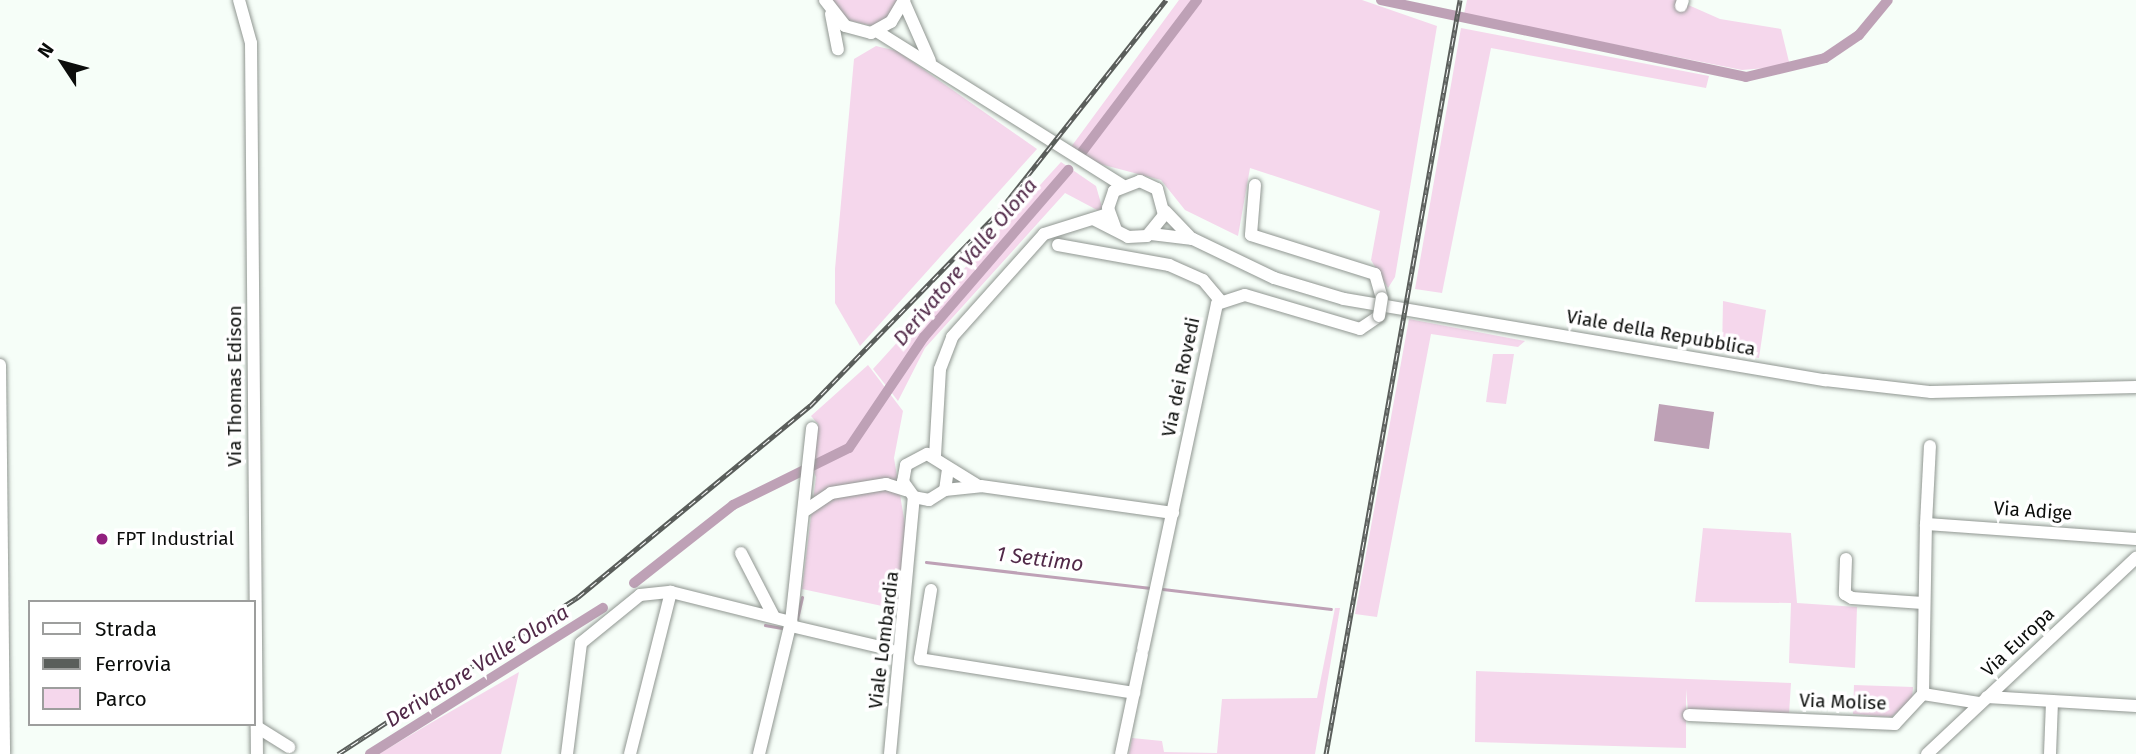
<!DOCTYPE html>
<html>
<head>
<meta charset="utf-8">
<style>
	body { margin:0 }
	#map { position:relative; width:2136px; height:754px; overflow:hidden; background:#f6fef8; font-family:"Fira Sans",sans-serif }
	div>[style] { position:absolute }
	[style*='--x'] { left:calc(var(--x)*1px); top:calc(var(--y)*1px); width:calc(var(--w)*1px); rotate:calc(var(--a)*1deg) }
	.green>* { inset:0; background:#f5d7ec }
	.water>* { inset:0; background:#bea1b6 }
	.stream>* { height:2.5px; margin:-1.25px; padding:0 1.25px; transform-origin:1.25px; border-radius:1.25px; background:#bea1b6 }
	.canal>* { height:10px; margin:-5px; padding:0 5px; transform-origin:5px; border-radius:5px; background:#bea1b6 }
	.roads { filter:drop-shadow(0 0 2px #909691) drop-shadow(0 0 2px #909691) }
	.minor>* { height:12px; margin:-6px; padding:0 6px; transform-origin:6px; border-radius:6px; background:#fff }
	.rail>* { height:5px; margin-top:-2.5px; transform-origin:0; background:repeating-linear-gradient(90deg,#fff 0 8px,#5a5e5b 0 16px); box-sizing:border-box; border-block:2px solid #5a5e5b }
	.bridges { filter:drop-shadow(0 0 2px #909691) drop-shadow(0 0 2px #909691) }
	.minor-bridge>* { height:12px; margin:-6px; padding:0 6px; transform-origin:6px; border-radius:6px; background:#fff }
	.dots>* { width:19px; height:19px; translate:-50% -50%; box-sizing:border-box; border:4px solid #fff; border-radius:50% }
	span { translate:-50% -50%; white-space:nowrap; text-align:center; line-height:1.15; -webkit-text-stroke:7px #fff; paint-order:stroke }
	.street-label { font-size:19px; color:#0b0d0b }
	.poi-label { font-size:19px; color:#0b0d0b }
	.left { translate:0 -50%; text-align:left }
	.water-label { font-size:21px; color:#512948; font-style:italic }
	.legend { position:absolute; left:28px; top:600px; width:228px; height:126px; box-sizing:border-box; background:#fff; border:2px solid #9d9e9d; margin:0; padding:9px 12px; list-style:none; font-size:21px; color:#0b0d0b }
	.legend li { display:flex; align-items:center; gap:14px; height:35px }
	.legend b { width:35px; border:2px solid #9d9e9d }
	.north { position:absolute; left:28px; top:28px; width:70px; height:70px; -webkit-text-stroke:5px #fff; paint-order:stroke; rotate:306deg; font-size:19px; font-weight:700; line-height:28px; text-align:center; color:#0b0d0b }
	.north::after { content:''; display:block; margin:auto; width:24px; height:32px; background:#0b0d0b; clip-path:polygon(50% 0,100% 100%,50% 72%,0 100%) }
</style>
</head>
<body>
<div id="map">
	<div class="green">
		<div style="clip-path:polygon(831px 0,897px 0,888px 17px,873px 26px,847px 20px)"></div>
		<div style="clip-path:polygon(1179px 0,1362px 0,1437px 26px,1395px 277px,1388px 288px,1371px 260px,1380px 211px,1250px 168px,1238px 236px,1185px 210px,1161px 180px,1100px 164px,1071px 147px)"></div>
		<div style="clip-path:polygon(1467px 0,1677px 0,1720px 19px,1781px 29px,1790px 66px,1742px 70px,1501px 22px,1464px 14px)"></div>
		<div style="clip-path:polygon(1461px 28px,1709px 76px,1706px 88px,1491px 48px,1442px 293px,1415px 289px)"></div>
		<div style="clip-path:polygon(876px 46px,897px 51px,1037px 149px,860px 346px,835px 303px,835px 269px,854px 59px)"></div>
		<div style="clip-path:polygon(1061px 162px,1096px 186px,1102px 207px,1099px 211px,1065px 193px,925px 348px,898px 401px,873px 369px)"></div>
		<div style="clip-path:polygon(1723px 301px,1766px 310px,1759px 358px,1722px 352px)"></div>
		<div style="clip-path:polygon(1409px 319px,1525px 341px,1518px 347px,1431px 334px,1377px 617px,1355px 614px)"></div>
		<div style="clip-path:polygon(1493px 354px,1514px 354px,1506px 404px,1486px 402px)"></div>
		<div style="clip-path:polygon(868px 365px,903px 411px,894px 458px,909px 549px,901px 610px,802px 589px,816px 477px,810px 464px,818px 424px,811px 416px)"></div>
		<div style="clip-path:polygon(1703px 528px,1791px 533px,1797px 603px,1857px 607px,1855px 668px,1789px 663px,1791px 603px,1695px 602px)"></div>
		<div style="clip-path:polygon(1335px 608px,1340px 608px,1315px 754px,1129px 754px,1132px 738px,1162px 741px,1164px 752px,1217px 753px,1222px 699px,1317px 698px)"></div>
		<div style="clip-path:polygon(1476px 671px,1791px 683px,1789px 714px,1688px 710px,1686px 689px,1686px 748px,1475px 742px)"></div>
		<div style="clip-path:polygon(519px 672px,501px 754px,379px 754px,429px 724px)"></div>
		<div style="clip-path:polygon(1854px 685px,1913px 687px,1912px 701px,1891px 717px,1853px 714px)"></div>
	</div>
	<div class="water">
		<div style="clip-path:polygon(1659px 404px,1714px 412px,1709px 449px,1654px 441px)"></div>
	</div>
	<div class="stream">
		<div style="--x:926;--y:562;--w:226;--a:6.6"></div>
		<div style="--x:1163;--y:589;--w:169;--a:6.8"></div>
		<div style="--x:797;--y:619;--w:22;--a:-77"></div>
		<div style="--x:765;--y:625;--w:17;--a:10"></div>
	</div>
	<div class="canal">
		<div style="--x:1381;--y:0;--w:373;--a:11.9"></div>
		<div style="--x:1746;--y:77;--w:81;--a:-13.5"></div>
		<div style="--x:1825;--y:58;--w:41;--a:-34.1"></div>
		<div style="--x:1859;--y:35;--w:45;--a:-50.4"></div>
		<div style="--x:1082;--y:152;--w:191;--a:-52.9"></div>
		<div style="--x:634;--y:583;--w:126;--a:-38.2"></div>
		<div style="--x:733;--y:505;--w:129;--a:-26.2"></div>
		<div style="--x:849;--y:448;--w:134;--a:-56"></div>
		<div style="--x:924;--y:337;--w:221;--a:-49.2"></div>
		<div style="--x:370;--y:754;--w:275;--a:-32.1"></div>
	</div>
	<div class="roads">
		<div class="minor">
			<div style="--x:239;--y:0;--w:45;--a:74.4"></div>
			<div style="--x:251;--y:43;--w:711;--a:89.52"></div>
			<div style="--x:825;--y:0;--w:33;--a:52"></div>
			<div style="--x:845;--y:26;--w:27;--a:15"></div>
			<div style="--x:871;--y:33;--w:23;--a:-29"></div>
			<div style="--x:891;--y:22;--w:26;--a:-59"></div>
			<div style="--x:904;--y:2;--w:64;--a:66.2"></div>
			<div style="--x:1681;--y:6;--w:6;--a:-72"></div>
			<div style="--x:831;--y:14;--w:36;--a:79"></div>
			<div style="--x:878;--y:32;--w:288;--a:32.1"></div>
			<div style="--x:1255;--y:185;--w:50;--a:94.6"></div>
			<div style="--x:1251;--y:235;--w:130;--a:17.5"></div>
			<div style="--x:1375;--y:274;--w:25;--a:74"></div>
			<div style="--x:1165;--y:211;--w:39;--a:46"></div>
			<div style="--x:1093;--y:219;--w:39;--a:27"></div>
			<div style="--x:1128;--y:237;--w:19;--a:-3"></div>
			<div style="--x:1147;--y:236;--w:27;--a:-51"></div>
			<div style="--x:1164;--y:215;--w:27;--a:-105"></div>
			<div style="--x:1157;--y:189;--w:19;--a:-155"></div>
			<div style="--x:1140;--y:181;--w:28;--a:159"></div>
			<div style="--x:1114;--y:191;--w:18;--a:109"></div>
			<div style="--x:1108;--y:208;--w:23;--a:70"></div>
			<div style="--x:1151;--y:234;--w:42;--a:6.8"></div>
			<div style="--x:1193;--y:239;--w:90;--a:25.7"></div>
			<div style="--x:1274;--y:278;--w:73;--a:16.7"></div>
			<div style="--x:1344;--y:299;--w:488;--a:9.6"></div>
			<div style="--x:1825;--y:380;--w:107;--a:6.5"></div>
			<div style="--x:1931;--y:392;--w:205;--a:-1.4"></div>
			<div style="--x:1058;--y:245;--w:113;--a:10.2"></div>
			<div style="--x:1169;--y:265;--w:37;--a:24"></div>
			<div style="--x:1203;--y:280;--w:26;--a:50"></div>
			<div style="--x:0;--y:365;--w:389;--a:89.4"></div>
			<div style="--x:935;--y:456;--w:87;--a:-86.7"></div>
			<div style="--x:940;--y:369;--w:34;--a:-69"></div>
			<div style="--x:952;--y:337;--w:138;--a:-48.2"></div>
			<div style="--x:1044;--y:234;--w:67;--a:-17.4"></div>
			<div style="--x:948;--y:469;--w:21;--a:98"></div>
			<div style="--x:945;--y:490;--w:19;--a:148"></div>
			<div style="--x:929;--y:500;--w:15;--a:-169"></div>
			<div style="--x:914;--y:497;--w:19;--a:-126"></div>
			<div style="--x:903;--y:482;--w:17;--a:-80"></div>
			<div style="--x:906;--y:465;--w:24;--a:-28"></div>
			<div style="--x:927;--y:454;--w:59;--a:31.8"></div>
			<div style="--x:945;--y:490;--w:36;--a:-6"></div>
			<div style="--x:981;--y:486;--w:194;--a:8"></div>
			<div style="--x:806;--y:510;--w:30;--a:-34"></div>
			<div style="--x:831;--y:493;--w:56;--a:-9.3"></div>
			<div style="--x:886;--y:484;--w:21;--a:17"></div>
			<div style="--x:1926;--y:524;--w:78;--a:-87.1"></div>
			<div style="--x:741;--y:553;--w:72;--a:62.7"></div>
			<div style="--x:1846;--y:559;--w:35;--a:92"></div>
			<div style="--x:1845;--y:594;--w:8;--a:30"></div>
			<div style="--x:1852;--y:598;--w:71;--a:4"></div>
			<div style="--x:931;--y:590;--w:70;--a:99.1"></div>
			<div style="--x:920;--y:659;--w:217;--a:9"></div>
			<div style="--x:791;--y:626;--w:101;--a:13.2"></div>
			<div style="--x:1143;--y:649;--w:353;--a:-77.9"></div>
			<div style="--x:1217;--y:304;--w:29;--a:-18"></div>
			<div style="--x:1245;--y:295;--w:120;--a:16.5"></div>
			<div style="--x:1360;--y:329;--w:23;--a:-34"></div>
			<div style="--x:1923;--y:694;--w:170;--a:-89"></div>
			<div style="--x:1926;--y:524;--w:211;--a:4.1"></div>
			<div style="--x:1923;--y:694;--w:58;--a:9"></div>
			<div style="--x:1987;--y:697;--w:149;--a:3.5"></div>
			<div style="--x:1689;--y:715;--w:206;--a:2.5"></div>
			<div style="--x:1895;--y:724;--w:41;--a:-47"></div>
			<div style="--x:257;--y:727;--w:38;--a:32"></div>
			<div style="--x:567;--y:754;--w:112;--a:-82.8"></div>
			<div style="--x:581;--y:643;--w:76;--a:-39.1"></div>
			<div style="--x:640;--y:595;--w:31;--a:-6"></div>
			<div style="--x:671;--y:592;--w:124;--a:14"></div>
			<div style="--x:630;--y:754;--w:167;--a:-75.8"></div>
			<div style="--x:759;--y:754;--w:136;--a:-76.4"></div>
			<div style="--x:791;--y:622;--w:195;--a:-83.8"></div>
			<div style="--x:890;--y:754;--w:258;--a:-84.7"></div>
			<div style="--x:1121;--y:754;--w:102;--a:-78.1"></div>
			<div style="--x:1927;--y:754;--w:287;--a:-43.2"></div>
			<div style="--x:2050;--y:754;--w:53;--a:-87.8"></div>
		</div>
	</div>
	<div class="rail">
		<div style="--x:338;--y:754;--w:287;--a:-33.2"></div>
		<div style="--x:578;--y:597;--w:301;--a:-39.5"></div>
		<div style="--x:810;--y:406;--w:268;--a:-45.8"></div>
		<div style="--x:997;--y:214;--w:273;--a:-51.7"></div>
		<div style="--x:1326;--y:754;--w:766;--a:-79.92"></div>
	</div>
	<div class="bridges">
		<div class="minor-bridge">
			<div style="--x:1379;--y:316;--w:18;--a:-81"></div>
		</div>
	</div>
	<div class="dots">
		<div style="left:102px;top:539px;background:#92207f"></div>
	</div>
	<div class="street-label">
		<span style="left:1661px;top:333px;rotate:10deg">Viale della Repubblica</span>
		<span style="left:1181px;top:377px;rotate:-78deg">Via dei Rovedi</span>
		<span style="left:235px;top:386px;rotate:-90deg">Via Thomas Edison</span>
		<span style="left:2033px;top:511px;rotate:4deg">Via Adige</span>
		<span style="left:884px;top:640px;rotate:-83deg">Viale Lombardia</span>
		<span style="left:2018px;top:642px;rotate:-43deg">Via Europa</span>
		<span style="left:1843px;top:702px;rotate:2deg">Via Molise</span>
	</div>
	<div class="poi-label">
		<span class="left" style="left:116px;top:539px">FPT Industrial</span>
	</div>
	<div class="water-label">
		<span style="left:965px;top:262px;rotate:-50deg">Derivatore Valle Olona</span>
		<span style="left:1040px;top:559px;rotate:7deg">1 Settimo</span>
		<span style="left:477px;top:666px;rotate:-32deg">Derivatore Valle Olona</span>
	</div>
	<ul class="legend">
	<li><b style="height:9px;background:#fff"></b>Strada</li>
	<li><b style="height:9px;background:#5a5e5b"></b>Ferrovia</li>
	<li><b style="height:19px;background:#f5d7ec"></b>Parco</li>
	</ul>
	<div class="north">N</div>
</div>
</body>
</html>
